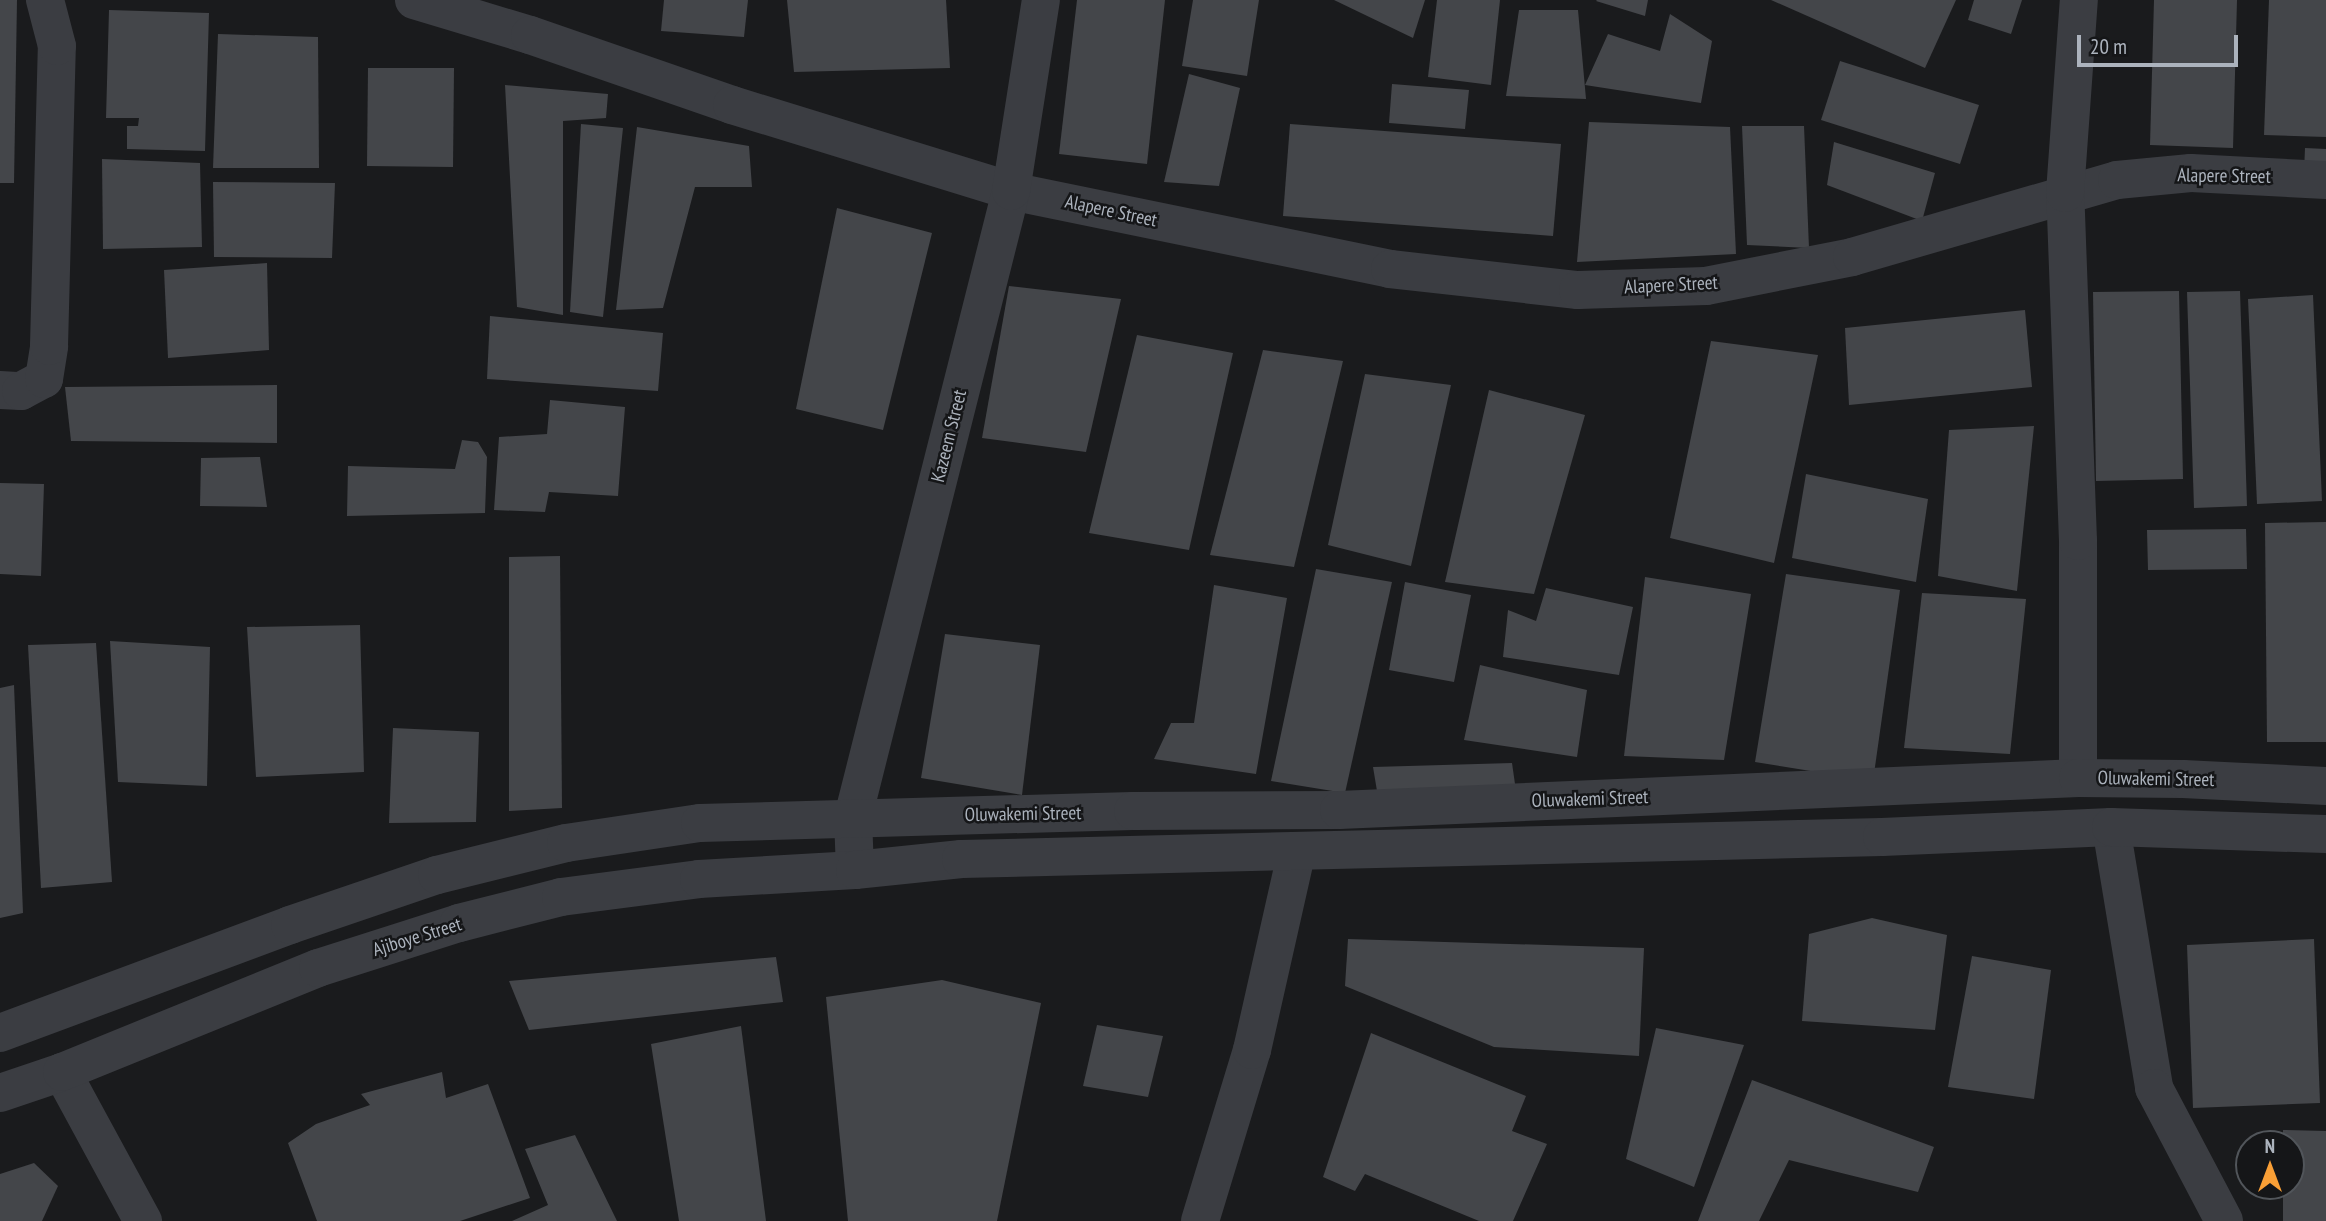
<!DOCTYPE html>
<html>
<head>
<meta charset="utf-8">
<style>
	body { margin:0 }
	#map { position:relative; width:2326px; height:1221px; overflow:hidden; background:#1a1b1d; font-family:"PT Sans Narrow",sans-serif }
	div>[style] { position:absolute }
	[style*='--x'] { left:calc(var(--x)*1px); top:calc(var(--y)*1px); width:calc(var(--w)*1px); rotate:calc(var(--a)*1deg) }
	.building>* { inset:0; background:#44464a }
	.minor>* { height:38px; margin:-19px; padding:0 19px; transform-origin:19px; border-radius:19px; background:#3b3d42 }
	.tertiary>* { height:38px; margin:-19px; padding:0 19px; transform-origin:19px; border-radius:19px; background:#3b3d42 }
	span { translate:-50% -50%; white-space:nowrap; text-align:center; line-height:1.15; -webkit-text-stroke:5px #151618; paint-order:stroke }
	.street-label { font-size:19px; color:#acb3bd }
	.north { position:absolute; left:2235px; top:1130px; width:70px; height:70px; box-sizing:border-box; background:#151618; border:2px solid #51555a; border-radius:50%; rotate:0deg; font-size:19px; font-weight:700; line-height:28px; text-align:center; color:#acb3bd }
	.north::after { content:''; display:block; margin:auto; width:24px; height:32px; background:#f99f36; clip-path:polygon(50% 0,100% 100%,50% 72%,0 100%) }
	.scale { position:absolute; left:2077px; top:35px; width:161px; height:32px; box-sizing:border-box; border:4px solid #acb3bd; border-top:0; padding-left:9px; font-size:21px; line-height:24px; white-space:nowrap; color:#acb3bd; -webkit-text-stroke:5px #151618; paint-order:stroke }
</style>
</head>
<body>
<div id="map">
	<div class="building">
		<div style="clip-path:polygon(0 0,17px 0,14px 183px,0 183px)"></div>
		<div style="clip-path:polygon(664px 0,748px 0,744px 37px,661px 31px)"></div>
		<div style="clip-path:polygon(787px 0,946px 0,950px 68px,794px 72px)"></div>
		<div style="clip-path:polygon(1077px 0,1165px 0,1147px 164px,1059px 154px)"></div>
		<div style="clip-path:polygon(1193px 0,1259px 0,1247px 76px,1182px 66px)"></div>
		<div style="clip-path:polygon(1334px 0,1425px 0,1413px 38px)"></div>
		<div style="clip-path:polygon(1437px 0,1500px 0,1491px 85px,1428px 77px)"></div>
		<div style="clip-path:polygon(1597px 0,1648px 0,1645px 16px,1596px 1px)"></div>
		<div style="clip-path:polygon(1771px 0,1956px 0,1925px 68px)"></div>
		<div style="clip-path:polygon(1974px 0,2022px 0,2011px 34px,1968px 20px)"></div>
		<div style="clip-path:polygon(2154px 0,2237px 0,2233px 148px,2150px 145px)"></div>
		<div style="clip-path:polygon(2269px 0,2326px 0,2326px 137px,2264px 135px)"></div>
		<div style="clip-path:polygon(109px 10px,209px 13px,205px 151px,127px 149px,127px 126px,138px 126px,139px 118px,106px 118px)"></div>
		<div style="clip-path:polygon(1519px 10px,1578px 10px,1586px 99px,1506px 96px)"></div>
		<div style="clip-path:polygon(1670px 14px,1712px 41px,1701px 103px,1585px 85px,1608px 34px,1660px 51px)"></div>
		<div style="clip-path:polygon(218px 34px,318px 37px,319px 168px,213px 168px)"></div>
		<div style="clip-path:polygon(1840px 61px,1979px 105px,1960px 164px,1821px 120px)"></div>
		<div style="clip-path:polygon(368px 68px,454px 68px,453px 167px,367px 166px)"></div>
		<div style="clip-path:polygon(1189px 74px,1240px 88px,1219px 186px,1164px 182px)"></div>
		<div style="clip-path:polygon(1392px 84px,1469px 90px,1465px 129px,1389px 123px)"></div>
		<div style="clip-path:polygon(505px 85px,608px 94px,606px 118px,563px 121px,563px 315px,517px 307px)"></div>
		<div style="clip-path:polygon(1589px 122px,1730px 127px,1736px 254px,1577px 262px)"></div>
		<div style="clip-path:polygon(581px 124px,623px 128px,603px 317px,570px 312px)"></div>
		<div style="clip-path:polygon(1290px 124px,1561px 144px,1553px 236px,1283px 216px)"></div>
		<div style="clip-path:polygon(1742px 126px,1804px 126px,1809px 248px,1747px 245px)"></div>
		<div style="clip-path:polygon(637px 127px,749px 146px,752px 187px,695px 187px,663px 308px,616px 310px)"></div>
		<div style="clip-path:polygon(1834px 142px,1935px 173px,1922px 221px,1827px 185px)"></div>
		<div style="clip-path:polygon(2305px 148px,2326px 149px,2326px 173px,2304px 172px)"></div>
		<div style="clip-path:polygon(102px 159px,200px 163px,202px 247px,103px 249px)"></div>
		<div style="clip-path:polygon(213px 182px,335px 183px,332px 258px,214px 257px)"></div>
		<div style="clip-path:polygon(837px 208px,932px 233px,883px 430px,796px 409px)"></div>
		<div style="clip-path:polygon(267px 263px,269px 350px,168px 358px,164px 270px)"></div>
		<div style="clip-path:polygon(1009px 286px,1121px 299px,1086px 452px,982px 438px)"></div>
		<div style="clip-path:polygon(2179px 291px,2183px 479px,2096px 481px,2093px 292px)"></div>
		<div style="clip-path:polygon(2240px 291px,2247px 506px,2194px 508px,2187px 292px)"></div>
		<div style="clip-path:polygon(2313px 295px,2322px 501px,2257px 504px,2248px 299px)"></div>
		<div style="clip-path:polygon(2025px 310px,2032px 387px,1849px 405px,1845px 328px)"></div>
		<div style="clip-path:polygon(490px 316px,663px 333px,658px 391px,487px 379px)"></div>
		<div style="clip-path:polygon(1137px 335px,1233px 353px,1189px 550px,1089px 533px)"></div>
		<div style="clip-path:polygon(1711px 341px,1818px 355px,1774px 563px,1670px 538px)"></div>
		<div style="clip-path:polygon(1263px 350px,1343px 361px,1294px 567px,1210px 555px)"></div>
		<div style="clip-path:polygon(1365px 374px,1451px 385px,1411px 566px,1328px 545px)"></div>
		<div style="clip-path:polygon(277px 385px,277px 443px,71px 441px,65px 387px)"></div>
		<div style="clip-path:polygon(1489px 390px,1585px 415px,1534px 594px,1445px 582px)"></div>
		<div style="clip-path:polygon(550px 400px,625px 407px,618px 496px,549px 492px,545px 512px,494px 510px,499px 437px,547px 434px)"></div>
		<div style="clip-path:polygon(2034px 426px,2017px 591px,1938px 576px,1949px 430px)"></div>
		<div style="clip-path:polygon(462px 440px,478px 442px,487px 457px,485px 513px,347px 516px,348px 466px,455px 469px)"></div>
		<div style="clip-path:polygon(260px 457px,267px 507px,200px 506px,201px 458px)"></div>
		<div style="clip-path:polygon(1806px 474px,1928px 499px,1916px 582px,1792px 558px)"></div>
		<div style="clip-path:polygon(0 483px,44px 484px,41px 576px,0 574px)"></div>
		<div style="clip-path:polygon(2326px 522px,2326px 742px,2267px 742px,2265px 523px)"></div>
		<div style="clip-path:polygon(2246px 529px,2247px 569px,2148px 570px,2147px 530px)"></div>
		<div style="clip-path:polygon(560px 556px,562px 808px,509px 811px,509px 557px)"></div>
		<div style="clip-path:polygon(1316px 569px,1392px 582px,1345px 793px,1271px 781px)"></div>
		<div style="clip-path:polygon(1786px 574px,1900px 590px,1873px 781px,1755px 762px)"></div>
		<div style="clip-path:polygon(1645px 577px,1751px 594px,1724px 760px,1624px 756px)"></div>
		<div style="clip-path:polygon(1405px 582px,1471px 595px,1454px 682px,1389px 670px)"></div>
		<div style="clip-path:polygon(1214px 585px,1287px 598px,1256px 774px,1154px 759px,1171px 723px,1194px 723px)"></div>
		<div style="clip-path:polygon(1546px 588px,1633px 607px,1619px 675px,1503px 657px,1508px 610px,1536px 621px)"></div>
		<div style="clip-path:polygon(1922px 593px,2026px 599px,2010px 754px,1904px 748px)"></div>
		<div style="clip-path:polygon(360px 625px,364px 772px,256px 777px,247px 627px)"></div>
		<div style="clip-path:polygon(945px 634px,1040px 645px,1022px 795px,921px 778px)"></div>
		<div style="clip-path:polygon(110px 641px,210px 647px,207px 786px,118px 782px)"></div>
		<div style="clip-path:polygon(96px 643px,112px 882px,41px 888px,28px 645px)"></div>
		<div style="clip-path:polygon(1480px 665px,1587px 690px,1577px 757px,1464px 740px)"></div>
		<div style="clip-path:polygon(14px 685px,23px 913px,0 918px,0 688px)"></div>
		<div style="clip-path:polygon(393px 728px,479px 732px,476px 822px,389px 823px)"></div>
		<div style="clip-path:polygon(1512px 763px,1517px 798px,1378px 797px,1373px 767px)"></div>
		<div style="clip-path:polygon(1872px 918px,1947px 935px,1935px 1030px,1802px 1021px,1809px 934px)"></div>
		<div style="clip-path:polygon(1348px 939px,1644px 948px,1639px 1056px,1494px 1047px,1345px 986px)"></div>
		<div style="clip-path:polygon(2314px 939px,2320px 1103px,2193px 1108px,2187px 945px)"></div>
		<div style="clip-path:polygon(1972px 956px,2051px 970px,2034px 1099px,1948px 1087px)"></div>
		<div style="clip-path:polygon(776px 957px,783px 1002px,529px 1030px,509px 981px)"></div>
		<div style="clip-path:polygon(942px 980px,1041px 1003px,997px 1221px,848px 1221px,826px 997px)"></div>
		<div style="clip-path:polygon(1097px 1025px,1163px 1036px,1148px 1097px,1083px 1086px)"></div>
		<div style="clip-path:polygon(741px 1026px,766px 1221px,679px 1221px,651px 1044px)"></div>
		<div style="clip-path:polygon(1656px 1028px,1744px 1045px,1694px 1187px,1626px 1159px)"></div>
		<div style="clip-path:polygon(1371px 1033px,1526px 1096px,1512px 1131px,1547px 1144px,1513px 1221px,1479px 1221px,1365px 1174px,1355px 1191px,1323px 1177px)"></div>
		<div style="clip-path:polygon(442px 1072px,446px 1098px,488px 1084px,530px 1198px,460px 1221px,317px 1221px,288px 1143px,316px 1124px,370px 1105px,361px 1094px)"></div>
		<div style="clip-path:polygon(1752px 1080px,1934px 1147px,1918px 1192px,1789px 1160px,1759px 1221px,1698px 1221px)"></div>
		<div style="clip-path:polygon(2283px 1130px,2326px 1131px,2326px 1221px,2283px 1221px,2283px 1186px,2291px 1186px,2291px 1144px,2283px 1144px)"></div>
		<div style="clip-path:polygon(575px 1135px,617px 1221px,512px 1221px,548px 1205px,525px 1149px)"></div>
		<div style="clip-path:polygon(34px 1163px,58px 1186px,42px 1221px,0 1221px,0 1174px)"></div>
	</div>
	<div class="minor">
		<div style="--x:414;--y:0;--w:121;--a:16.8"></div>
		<div style="--x:530;--y:35;--w:214;--a:19.1"></div>
		<div style="--x:732;--y:105;--w:292;--a:17.1"></div>
		<div style="--x:1011;--y:191;--w:387;--a:11.6"></div>
		<div style="--x:1390;--y:269;--w:189;--a:6.4"></div>
		<div style="--x:1578;--y:290;--w:128;--a:-1.8"></div>
		<div style="--x:1706;--y:286;--w:149;--a:-11.2"></div>
		<div style="--x:1852;--y:257;--w:276;--a:-16.2"></div>
		<div style="--x:2117;--y:180;--w:74;--a:-5.4"></div>
		<div style="--x:2191;--y:173;--w:135;--a:3"></div>
		<div style="--x:0;--y:390;--w:21;--a:3"></div>
		<div style="--x:21;--y:391;--w:26;--a:-28"></div>
		<div style="--x:44;--y:379;--w:33;--a:-81"></div>
		<div style="--x:49;--y:346;--w:300;--a:-88.5"></div>
		<div style="--x:57;--y:46;--w:48;--a:-104.6"></div>
		<div style="--x:2078;--y:778;--w:237;--a:-90"></div>
		<div style="--x:2078;--y:541;--w:348;--a:-92.1"></div>
		<div style="--x:2065;--y:193;--w:194;--a:-85.9"></div>
		<div style="--x:2111;--y:827;--w:265;--a:80.6"></div>
		<div style="--x:2154;--y:1088;--w:150;--a:62.2"></div>
		<div style="--x:855;--y:870;--w:53;--a:-92.2"></div>
		<div style="--x:853;--y:817;--w:646;--a:-75.83"></div>
		<div style="--x:1011;--y:191;--w:193;--a:-81.1"></div>
		<div style="--x:62;--y:1072;--w:170;--a:61.5"></div>
		<div style="--x:1200;--y:1221;--w:179;--a:-73.1"></div>
		<div style="--x:1252;--y:1050;--w:204;--a:-77.3"></div>
	</div>
	<div class="tertiary">
		<div style="--x:0;--y:1033;--w:309;--a:-20.4"></div>
		<div style="--x:290;--y:925;--w:155;--a:-18.8"></div>
		<div style="--x:437;--y:875;--w:133;--a:-13.9"></div>
		<div style="--x:566;--y:843;--w:135;--a:-8.5"></div>
		<div style="--x:700;--y:823;--w:433;--a:-1.6"></div>
		<div style="--x:1133;--y:811;--w:206;--a:-0.3"></div>
		<div style="--x:1339;--y:810;--w:740;--a:-2.48"></div>
		<div style="--x:2078;--y:778;--w:105;--a:0.5"></div>
		<div style="--x:2183;--y:779;--w:143;--a:2.8"></div>
		<div style="--x:0;--y:1093;--w:65;--a:-18.7"></div>
		<div style="--x:62;--y:1072;--w:276;--a:-22.1"></div>
		<div style="--x:318;--y:968;--w:148;--a:-17.7"></div>
		<div style="--x:459;--y:923;--w:105;--a:-14.3"></div>
		<div style="--x:561;--y:897;--w:139;--a:-7.4"></div>
		<div style="--x:699;--y:879;--w:156;--a:-3.3"></div>
		<div style="--x:855;--y:870;--w:107;--a:-5.9"></div>
		<div style="--x:961;--y:859;--w:921;--a:-1.37"></div>
		<div style="--x:1882;--y:837;--w:229;--a:-2.5"></div>
		<div style="--x:2111;--y:827;--w:215;--a:1.9"></div>
	</div>
	<div class="street-label">
		<span style="left:2224px;top:176px;rotate:1deg">Alapere Street</span>
		<span style="left:1111px;top:211px;rotate:12deg">Alapere Street</span>
		<span style="left:1671px;top:285px;rotate:-3deg">Alapere Street</span>
		<span style="left:949px;top:436px;rotate:-76deg">Kazeem Street</span>
		<span style="left:2156px;top:779px;rotate:1deg">Oluwakemi Street</span>
		<span style="left:1590px;top:799px;rotate:-2deg">Oluwakemi Street</span>
		<span style="left:1023px;top:814px;rotate:-1deg">Oluwakemi Street</span>
		<span style="left:417px;top:937px;rotate:-17deg">Ajiboye Street</span>
	</div>
	<div class="north">N</div>
	<div class="scale">20 m</div>
</div>
</body>
</html>
